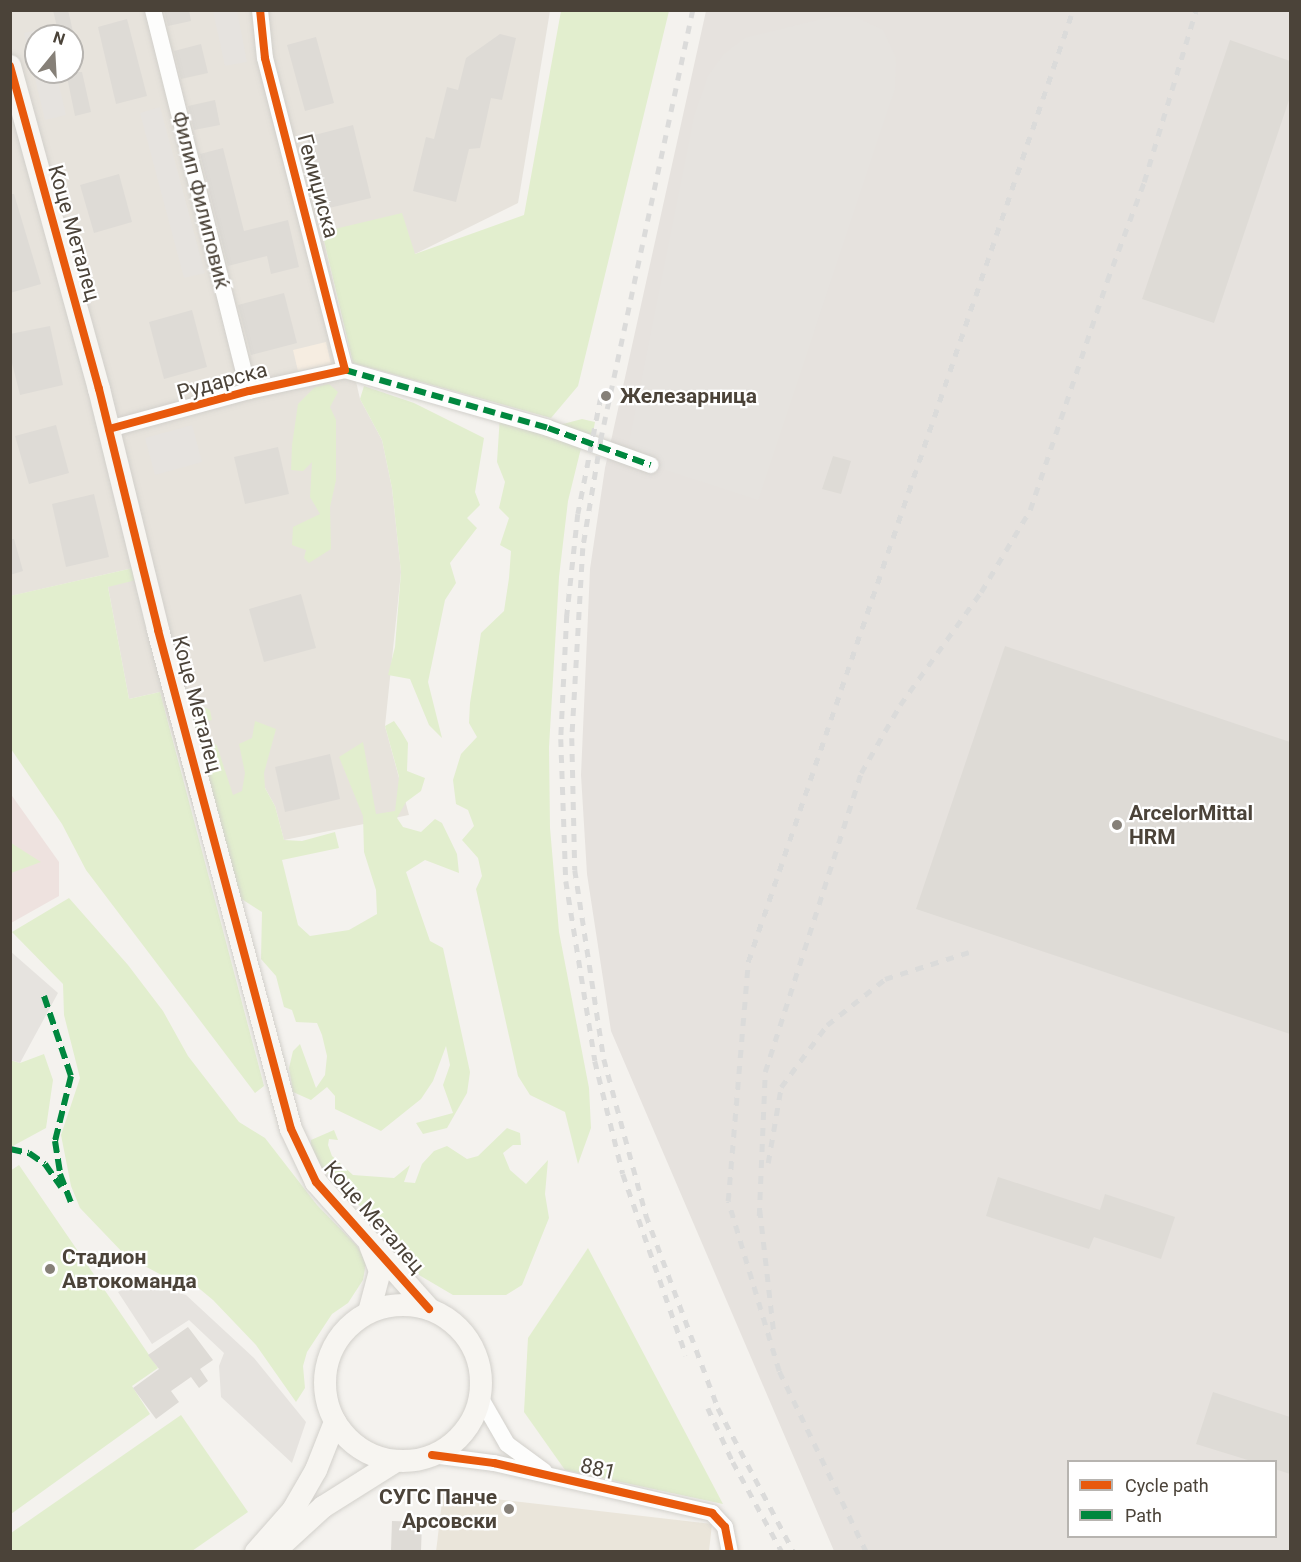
<!DOCTYPE html>
<html>
<head>
<meta charset="utf-8">
<style>
	body { margin:0 }
	#map { position:relative; width:1301px; height:1562px; overflow:hidden; background:#f4f2ee; font-family:Roboto,sans-serif }
	div>[style] { position:absolute }
	[style*='--x'] { left:calc(var(--x)*1px); top:calc(var(--y)*1px); width:calc(var(--w)*1px); rotate:calc(var(--a)*1deg) }
	.residential>* { inset:0; background:#e7e3dc }
	.commercial>* { inset:0; background:#f6ede1 }
	.industrial>* { inset:0; background:#e6e2de }
	.education>* { inset:0; background:#eae5da }
	.medical>* { inset:0; background:#eee2df }
	.green>* { inset:0; background:#e2eece }
	.parking>* { inset:0; background:#e6e3df }
	.building>* { inset:0; background:#dedbd6 }
	.roads { filter:drop-shadow(0 0 2px #d2d0cb) drop-shadow(0 0 2px #d2d0cb) }
	.street>* { height:16px; margin:-8px; padding:0 8px; transform-origin:8px; border-radius:8px; background:#fdfdfc }
	.secondary>* { height:22px; margin:-11px; padding:0 11px; transform-origin:11px; border-radius:11px; background:#f7f5f1 }
	.secondary>.ring { margin:-11px; padding:0; box-sizing:content-box; background:none; border:22px solid #f7f5f1; border-radius:50% }
	.rail>* { height:4.5px; margin-top:-2.25px; transform-origin:0; background:repeating-linear-gradient(90deg,#dbdbda 0 8px,transparent 0 16px) }
	.quiet>* { height:6px; margin-top:-3px; transform-origin:0; background:repeating-linear-gradient(90deg,#00873e 0 12px,transparent 0 18px) }
	.cycleway>* { height:8px; margin:-4px; padding:0 4px; transform-origin:4px; border-radius:4px; background:#e8590c }
	.dots>* { width:16px; height:16px; translate:-50% -50%; box-sizing:border-box; border:3px solid #fff; border-radius:50% }
	span { translate:-50% -50%; white-space:nowrap; text-align:center; line-height:1.15; -webkit-text-stroke:4.5px #fff; paint-order:stroke }
	.street-label { font-size:21px; color:#4b4339 }
	.poi-label { font-size:21px; color:#4b4339; font-weight:700 }
	.left { translate:0 -50%; text-align:left }
	.right { translate:-100% -50%; text-align:right }
	.frame { position:absolute; inset:0; border:12px solid #4b4339; pointer-events:none }
	.legend { position:absolute; left:1067px; top:1460px; width:210px; height:78px; box-sizing:border-box; background:#fff; border:2px solid #b7b4b0; margin:0; padding:8px 10px; list-style:none; font-size:18px; color:#4b4339 }
	.legend li { display:flex; align-items:center; gap:12px; height:30px }
	.legend b { width:30px; border:2px solid #b7b4b0 }
	.north { position:absolute; left:24px; top:24px; width:60px; height:60px; box-sizing:border-box; background:#fff; border:2px solid #b7b4b0; border-radius:50%; rotate:18deg; font-size:16px; font-weight:700; line-height:24px; text-align:center; color:#4b4339 }
	.north::after { content:''; display:block; margin:auto; width:21px; height:27px; background:#868078; clip-path:polygon(50% 0,100% 100%,50% 72%,0 100%) }
</style>
</head>
<body>
<div id="map">
	<div class="residential">
		<div style="clip-path:polygon(evenodd,10px 11px,550px 11px,518px 203px,415px 254px,322px 232px,360px 399px,382px 440px,392px 488px,401px 572px,385px 726px,409px 815px,284px 840px,275px 806px,265px 788px,192px 806px,160px 692px,129px 699px,108px 587px,133px 568px,11px 596px,10px 11px,36px 36px,72px 36px,72px 72px,36px 72px,36px 36px)"></div>
	</div>
	<div class="commercial">
		<div style="clip-path:polygon(326px 342px,331px 364px,298px 371px,293px 350px)"></div>
	</div>
	<div class="industrial">
		<div style="clip-path:polygon(evenodd,706px 11px,1290px 11px,1290px 1551px,834px 1551px,611px 1031px,587px 874px,581px 775px,590px 569px,605px 468px,706px 11px,1068px 1462px,1276px 1462px,1276px 1536px,1068px 1536px,1068px 1462px)"></div>
	</div>
	<div class="education">
		<div style="clip-path:polygon(443px 1493px,712px 1524px,709px 1551px,436px 1552px)"></div>
	</div>
	<div class="medical">
		<div style="clip-path:polygon(10px 793px,59px 862px,59px 896px,11px 923px)"></div>
	</div>
	<div class="green">
		<div style="clip-path:polygon(561px 11px,669px 11px,578px 386px,551px 418px,353px 363px,322px 232px,402px 213px,415px 254px,524px 215px)"></div>
		<div style="clip-path:polygon(329px 384px,338px 392px,330px 407px,336px 420px,336px 480px,330px 507px,331px 549px,309px 563px,304px 558px,306px 550px,292px 545px,293px 527px,320px 514px,310px 497px,312px 462px,303px 471px,291px 470px,292px 445px,298px 404px,315px 387px)"></div>
		<div style="clip-path:polygon(364px 386px,414px 403px,484px 438px,475px 492px,480px 505px,467px 518px,477px 528px,450px 563px,456px 583px,445px 600px,428px 682px,442px 738px,429px 725px,410px 679px,388px 675px,395px 647px,401px 572px,392px 488px,382px 440px,360px 399px)"></div>
		<div style="clip-path:polygon(500px 415px,548px 428px,582px 419px,595px 422px,592px 438px,584px 436px,568px 501px,559px 577px,549px 747px,550px 828px,559px 932px,589px 1088px,591px 1128px,578px 1164px,565px 1112px,530px 1095px,518px 1076px,476px 889px,482px 876px,478px 858px,462px 840px,474px 826px,468px 810px,456px 804px,453px 780px,461px 754px,477px 737px,469px 723px,470px 703px,481px 633px,504px 611px,509px 578px,511px 551px,500px 545px,509px 518px,499px 508px,505px 482px,497px 462px)"></div>
		<div style="clip-path:polygon(133px 568px,136px 580px,108px 587px,129px 699px,160px 692px,264px 1086px,255px 1093px,86px 870px,62px 824px,11px 749px,10px 596px)"></div>
		<div style="clip-path:polygon(189px 699px,210px 710px,212px 720px,203px 722px,202px 733px,217px 746px,233px 795px,242px 791px,245px 773px,239px 744px,252px 738px,255px 721px,276px 729px,264px 773px,265px 788px,275px 806px,284px 840px,302px 841px,335px 832px,339px 848px,282px 860px,298px 925px,310px 936px,349px 930px,377px 914px,376px 890px,364px 852px,363px 816px,339px 757px,363px 742px,376px 814px,395px 811px,399px 777px,385px 726px,394px 721px,401px 731px,408px 743px,407px 771px,425px 778px,421px 791px,406px 802px,397px 818px,403px 827px,421px 832px,435px 819px,442px 823px,457px 854px,459px 873px,425px 860px,406px 872px,430px 941px,443px 948px,470px 1072px,467px 1093px,447px 1128px,423px 1134px,416px 1123px,453px 1113px,443px 1085px,450px 1065px,446px 1046px,433px 1081px,421px 1099px,381px 1131px,335px 1109px,335px 1096px,327px 1087px,311px 1100px,293px 1092px,289px 1068px,293px 1051px,300px 1044px,316px 1088px,325px 1075px,327px 1056px,322px 1035px,317px 1023px,296px 1022px,292px 1010px,284px 1007px,276px 976px,261px 959px,262px 912px,237px 896px,186px 713px)"></div>
		<div style="clip-path:polygon(10px 843px,11px 843px,41px 862px,11px 873px)"></div>
		<div style="clip-path:polygon(69px 898px,128px 965px,163px 1011px,188px 1056px,239px 1122px,265px 1138px,317px 1205px,357px 1246px,366px 1263px,363px 1280px,348px 1303px,332px 1314px,307px 1352px,303px 1366px,305px 1388px,296px 1402px,256px 1345px,213px 1300px,195px 1285px,169px 1279px,126px 1256px,80px 1208px,71px 1186px,61px 1135px,80px 1078px,64px 1015px,63px 984px,12px 932px)"></div>
		<div style="clip-path:polygon(44px 1054px,53px 1080px,46px 1128px,11px 1147px,10px 1060px,20px 1063px)"></div>
		<div style="clip-path:polygon(507px 1128px,520px 1133px,521px 1145px,513px 1145px,503px 1153px,510px 1170px,526px 1184px,548px 1160px,545px 1194px,549px 1218px,522px 1285px,506px 1295px,453px 1295px,419px 1275px,415px 1261px,392px 1243px,377px 1217px,345px 1196px,335px 1177px,319px 1170px,311px 1153px,311px 1140px,334px 1130px,338px 1140px,329px 1139px,328px 1145px,332px 1156px,353px 1175px,394px 1178px,410px 1165px,404px 1182px,415px 1183px,422px 1164px,434px 1151px,447px 1146px,467px 1159px,478px 1156px)"></div>
		<div style="clip-path:polygon(19px 1165px,158px 1368px,132px 1386px,150px 1414px,11px 1514px,10px 1171px)"></div>
		<div style="clip-path:polygon(588px 1248px,723px 1504px,565px 1470px,524px 1412px,528px 1338px)"></div>
		<div style="clip-path:polygon(181px 1415px,248px 1512px,192px 1551px,11px 1551px,11px 1533px)"></div>
	</div>
	<div class="parking">
		<div style="clip-path:polygon(213px 11px,237px 11px,247px 62px,225px 66px)"></div>
		<div style="clip-path:polygon(830px 17px,855px 17px,883px 30px,896px 58px,895px 88px,758px 500px,650px 465px,629px 443px,694px 117px,708px 76px,724px 54px,745px 38px)"></div>
		<div style="clip-path:polygon(45px 28px,47px 36px,36px 36px,36px 72px,56px 72px,66px 115px,45px 120px,24px 33px)"></div>
		<div style="clip-path:polygon(160px 107px,205px 273px,184px 278px,140px 113px)"></div>
		<div style="clip-path:polygon(192px 425px,202px 462px,155px 475px,145px 438px)"></div>
		<div style="clip-path:polygon(10px 951px,58px 993px,20px 1063px,11px 1060px)"></div>
		<div style="clip-path:polygon(137px 1282px,186px 1295px,254px 1358px,306px 1422px,292px 1463px,221px 1397px,219px 1366px,224px 1353px,189px 1320px,152px 1344px,118px 1292px)"></div>
	</div>
	<div class="building">
		<div style="clip-path:polygon(53px 10px,68px 10px,74px 36px,59px 36px)"></div>
		<div style="clip-path:polygon(164px 10px,189px 10px,191px 21px,168px 26px)"></div>
		<div style="clip-path:polygon(127px 19px,147px 96px,116px 104px,98px 27px)"></div>
		<div style="clip-path:polygon(500px 34px,516px 38px,502px 100px,491px 98px,480px 148px,469px 149px,456px 202px,413px 191px,426px 137px,434px 139px,447px 87px,458px 90px,466px 58px)"></div>
		<div style="clip-path:polygon(316px 37px,334px 103px,305px 111px,287px 45px)"></div>
		<div style="clip-path:polygon(1230px 40px,1290px 61px,1290px 97px,1214px 323px,1142px 299px)"></div>
		<div style="clip-path:polygon(201px 44px,208px 73px,181px 79px,174px 51px)"></div>
		<div style="clip-path:polygon(66px 72px,82px 72px,91px 112px,75px 116px)"></div>
		<div style="clip-path:polygon(215px 100px,220px 125px,194px 130px,188px 106px)"></div>
		<div style="clip-path:polygon(353px 125px,371px 198px,325px 209px,307px 137px)"></div>
		<div style="clip-path:polygon(223px 148px,244px 231px,288px 220px,299px 267px,271px 274px,267px 256px,228px 266px,200px 154px)"></div>
		<div style="clip-path:polygon(119px 174px,132px 222px,94px 233px,80px 185px)"></div>
		<div style="clip-path:polygon(10px 194px,14px 194px,41px 284px,10px 293px)"></div>
		<div style="clip-path:polygon(284px 293px,297px 343px,251px 355px,238px 305px)"></div>
		<div style="clip-path:polygon(192px 310px,207px 367px,164px 379px,149px 322px)"></div>
		<div style="clip-path:polygon(50px 326px,63px 385px,20px 395px,10px 355px,10px 334px)"></div>
		<div style="clip-path:polygon(56px 425px,69px 473px,29px 484px,15px 436px)"></div>
		<div style="clip-path:polygon(278px 447px,289px 494px,245px 504px,234px 457px)"></div>
		<div style="clip-path:polygon(833px 456px,851px 461px,841px 494px,822px 489px)"></div>
		<div style="clip-path:polygon(94px 494px,109px 557px,66px 567px,52px 504px)"></div>
		<div style="clip-path:polygon(10px 539px,14px 539px,23px 571px,10px 575px)"></div>
		<div style="clip-path:polygon(301px 594px,316px 648px,264px 662px,249px 609px)"></div>
		<div style="clip-path:polygon(1005px 646px,1290px 742px,1290px 1034px,916px 909px)"></div>
		<div style="clip-path:polygon(330px 754px,340px 799px,285px 812px,275px 767px)"></div>
		<div style="clip-path:polygon(998px 1177px,1100px 1210px,1105px 1194px,1175px 1217px,1161px 1259px,1094px 1237px,1089px 1249px,986px 1216px)"></div>
		<div style="clip-path:polygon(188px 1327px,213px 1360px,200px 1369px,208px 1381px,199px 1388px,191px 1377px,171px 1391px,179px 1402px,156px 1419px,133px 1388px,159px 1369px,148px 1355px)"></div>
		<div style="clip-path:polygon(1213px 1392px,1290px 1417px,1290px 1474px,1275px 1469px,1275px 1461px,1251px 1461px,1196px 1444px)"></div>
		<div style="clip-path:polygon(392px 1521px,422px 1522px,421px 1551px,391px 1551px)"></div>
	</div>
	<div class="roads">
		<div class="street">
			<div style="--x:153;--y:10;--w:393;--a:75.9"></div>
			<div style="--x:260;--y:10;--w:48;--a:84.1"></div>
			<div style="--x:265;--y:58;--w:322;--a:75.6"></div>
			<div style="--x:109;--y:429;--w:145;--a:-15.2"></div>
			<div style="--x:249;--y:391;--w:98;--a:-12.3"></div>
			<div style="--x:345;--y:370;--w:211;--a:15.9"></div>
			<div style="--x:548;--y:428;--w:109;--a:19.9"></div>
			<div style="--x:480;--y:1397;--w:54;--a:60.1"></div>
			<div style="--x:507;--y:1444;--w:46;--a:36.1"></div>
			<div style="--x:432;--y:1455;--w:63;--a:7.4"></div>
			<div style="--x:494;--y:1463;--w:224;--a:12.9"></div>
			<div style="--x:712;--y:1513;--w:19;--a:47"></div>
			<div style="--x:725;--y:1527;--w:25;--a:79"></div>
		</div>
		<div class="secondary">
			<div style="--x:10;--y:66;--w:335;--a:74.6"></div>
			<div style="--x:99;--y:389;--w:248;--a:76.2"></div>
			<div style="--x:158;--y:630;--w:516;--a:75.08"></div>
			<div style="--x:291;--y:1129;--w:59;--a:64.7"></div>
			<div style="--x:316;--y:1182;--w:170;--a:48.3"></div>
			<div class="ring" style="left:325px;top:1305px;width:134px;height:134px"></div>
			<div style="--x:369;--y:1312;--w:42;--a:-75"></div>
			<div style="--x:380;--y:1271;--w:28;--a:-111"></div>
			<div style="--x:256;--y:1552;--w:56;--a:-48.6"></div>
			<div style="--x:293;--y:1510;--w:46;--a:-60.1"></div>
			<div style="--x:316;--y:1470;--w:52;--a:-68.4"></div>
			<div style="--x:274;--y:1552;--w:67;--a:-42.6"></div>
			<div style="--x:323;--y:1507;--w:86;--a:-32.2"></div>
		</div>
	</div>
	<div class="rail">
		<div style="--x:693;--y:10;--w:440;--a:102.1"></div>
		<div style="--x:601;--y:440;--w:109;--a:99.5"></div>
		<div style="--x:583;--y:548;--w:190;--a:93.3"></div>
		<div style="--x:572;--y:738;--w:132;--a:88.7"></div>
		<div style="--x:575;--y:870;--w:191;--a:81.3"></div>
		<div style="--x:604;--y:1059;--w:162;--a:74.9"></div>
		<div style="--x:646;--y:1215;--w:206;--a:69.5"></div>
		<div style="--x:718;--y:1408;--w:163;--a:62.2"></div>
		<div style="--x:601;--y:397;--w:119;--a:101.1"></div>
		<div style="--x:578;--y:514;--w:102;--a:96.2"></div>
		<div style="--x:567;--y:615;--w:124;--a:92.8"></div>
		<div style="--x:561;--y:739;--w:142;--a:88"></div>
		<div style="--x:566;--y:881;--w:182;--a:80.8"></div>
		<div style="--x:595;--y:1061;--w:116;--a:76.1"></div>
		<div style="--x:623;--y:1174;--w:192;--a:70.8"></div>
		<div style="--x:768;--y:1163;--w:77;--a:-80.3"></div>
		<div style="--x:781;--y:1087;--w:77;--a:-53.4"></div>
		<div style="--x:827;--y:1025;--w:74;--a:-38.4"></div>
		<div style="--x:885;--y:979;--w:88;--a:-17.8"></div>
		<div style="--x:760;--y:1210;--w:123;--a:83.5"></div>
		<div style="--x:759;--y:1216;--w:144;--a:-87.6"></div>
		<div style="--x:765;--y:1072;--w:314;--a:-72.2"></div>
		<div style="--x:861;--y:773;--w:78;--a:-60.2"></div>
		<div style="--x:900;--y:705;--w:139;--a:-54.4"></div>
		<div style="--x:981;--y:592;--w:96;--a:-59.1"></div>
		<div style="--x:1030;--y:510;--w:242;--a:-71.4"></div>
		<div style="--x:1107;--y:281;--w:106;--a:-69.5"></div>
		<div style="--x:1144;--y:182;--w:180;--a:-73.2"></div>
		<div style="--x:708;--y:1408;--w:60;--a:65.2"></div>
		<div style="--x:733;--y:1462;--w:102;--a:61.4"></div>
		<div style="--x:866;--y:1552;--w:201;--a:-115.7"></div>
		<div style="--x:779;--y:1371;--w:177;--a:-106.7"></div>
		<div style="--x:728;--y:1201;--w:240;--a:-85.2"></div>
		<div style="--x:748;--y:962;--w:1006;--a:-71.15"></div>
	</div>
	<div class="quiet">
		<div style="--x:345;--y:370;--w:211;--a:15.9"></div>
		<div style="--x:548;--y:428;--w:109;--a:19.9"></div>
		<div style="--x:44;--y:996;--w:84;--a:71.4"></div>
		<div style="--x:71;--y:1076;--w:67;--a:103.8"></div>
		<div style="--x:55;--y:1141;--w:33;--a:81"></div>
		<div style="--x:60;--y:1174;--w:30;--a:69"></div>
		<div style="--x:10;--y:1149;--w:19;--a:12"></div>
		<div style="--x:29;--y:1153;--w:19;--a:35"></div>
		<div style="--x:45;--y:1164;--w:28;--a:55"></div>
	</div>
	<div class="cycleway">
		<div style="--x:10;--y:66;--w:335;--a:74.6"></div>
		<div style="--x:99;--y:389;--w:248;--a:76.2"></div>
		<div style="--x:158;--y:630;--w:516;--a:75.08"></div>
		<div style="--x:291;--y:1129;--w:59;--a:64.7"></div>
		<div style="--x:316;--y:1182;--w:170;--a:48.3"></div>
		<div style="--x:109;--y:429;--w:145;--a:-15.2"></div>
		<div style="--x:249;--y:391;--w:98;--a:-12.3"></div>
		<div style="--x:345;--y:370;--w:322;--a:-104.4"></div>
		<div style="--x:265;--y:58;--w:48;--a:-95.9"></div>
		<div style="--x:432;--y:1455;--w:63;--a:7.4"></div>
		<div style="--x:494;--y:1463;--w:224;--a:12.9"></div>
		<div style="--x:712;--y:1513;--w:19;--a:47"></div>
		<div style="--x:725;--y:1527;--w:25;--a:79"></div>
	</div>
	<div class="dots">
		<div style="left:606px;top:396px;background:#868078"></div>
		<div style="left:1117px;top:825px;background:#868078"></div>
		<div style="left:50px;top:1269px;background:#868078"></div>
		<div style="left:509px;top:1509px;background:#868078"></div>
	</div>
	<div class="street-label">
		<span style="left:318px;top:186px;rotate:75deg">Гемиџиска</span>
		<span style="left:201px;top:200px;rotate:76deg">Филип Филиповиќ</span>
		<span style="left:74px;top:233px;rotate:74deg">Коце Металец</span>
		<span style="left:222px;top:381px;rotate:-15deg">Рударска</span>
		<span style="left:197px;top:704px;rotate:75deg">Коце Металец</span>
		<span style="left:374px;top:1217px;rotate:49deg">Коце Металец</span>
		<span style="left:598px;top:1469px;rotate:13deg">881</span>
	</div>
	<div class="poi-label">
		<span class="left" style="left:620px;top:396px">Железарница</span>
		<span class="left" style="left:1129px;top:825px">ArcelorMittal<br>HRM</span>
		<span class="left" style="left:62px;top:1269px">Стадион<br>Автокоманда</span>
		<span class="right" style="left:497px;top:1509px">СУГС Панче<br>Арсовски</span>
	</div>
	<div class="frame"></div>
	<ul class="legend">
	<li><b style="height:8px;background:#e8590c"></b>Cycle path</li>
	<li><b style="height:8px;background:#00873e"></b>Path</li>
	</ul>
	<div class="north">N</div>
</div>
</body>
</html>
